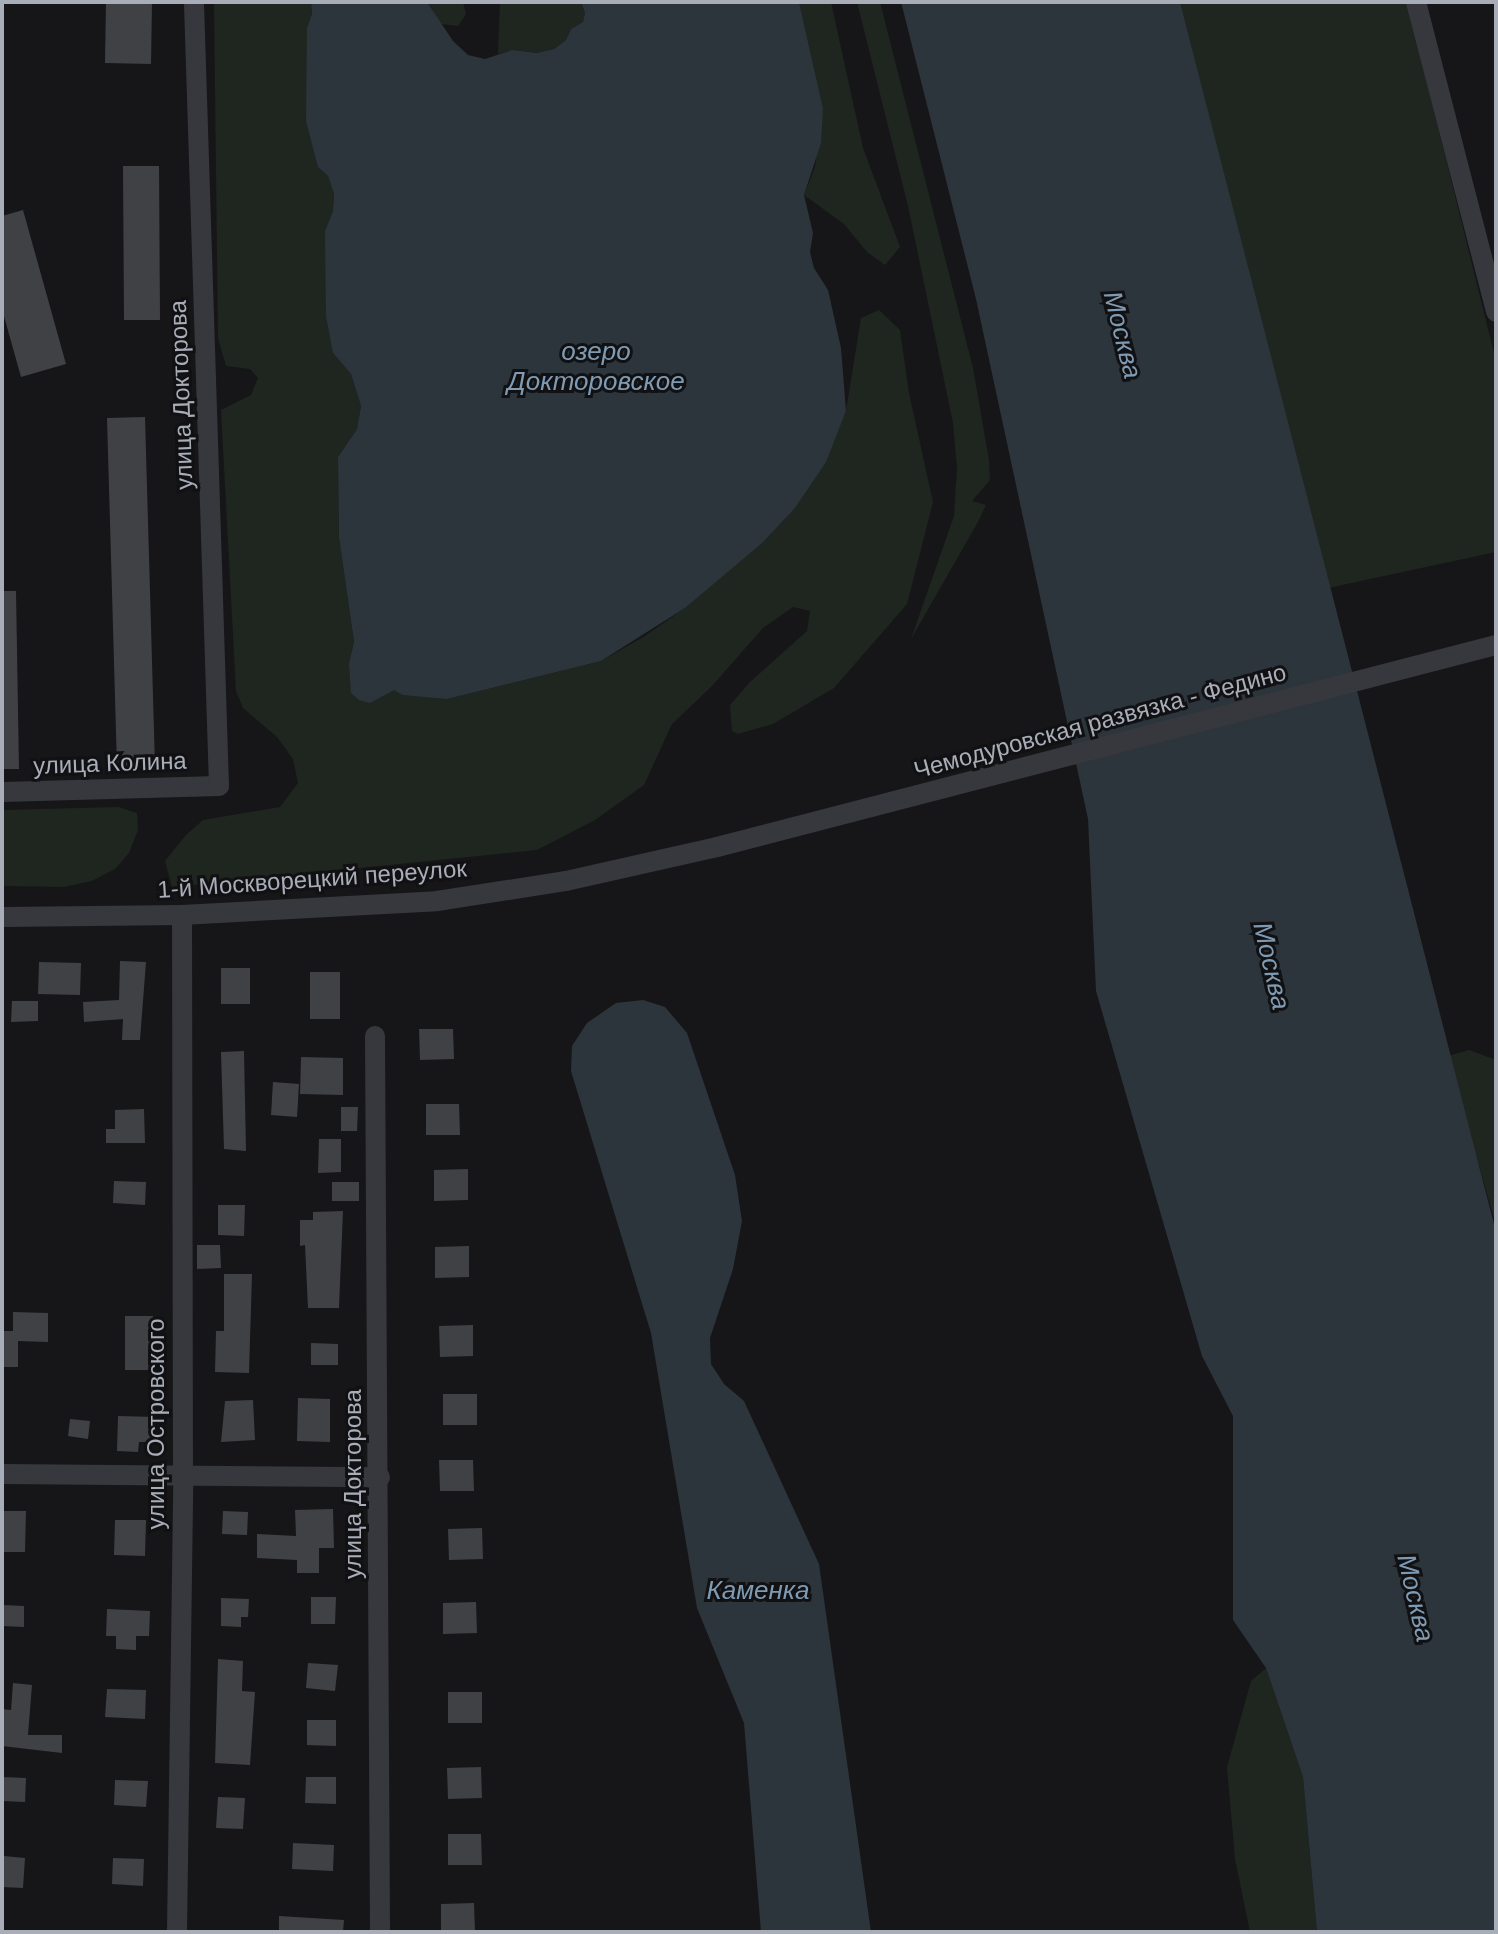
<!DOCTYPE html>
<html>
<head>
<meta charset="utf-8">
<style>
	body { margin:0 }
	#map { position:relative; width:1498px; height:1934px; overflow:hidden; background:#161618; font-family:Arial,sans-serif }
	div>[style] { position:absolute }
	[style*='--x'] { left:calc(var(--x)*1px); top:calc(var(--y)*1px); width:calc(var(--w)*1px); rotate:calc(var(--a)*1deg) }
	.green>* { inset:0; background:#1e261f }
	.water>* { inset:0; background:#2c353c }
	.building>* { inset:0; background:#404145 }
	.minor>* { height:20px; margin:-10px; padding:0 10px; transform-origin:10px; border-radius:10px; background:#37383d }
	span { translate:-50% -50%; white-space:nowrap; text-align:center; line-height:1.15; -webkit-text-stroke:6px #111113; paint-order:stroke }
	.street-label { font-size:24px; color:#a8adb8 }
	.water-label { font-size:26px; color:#7f9bb3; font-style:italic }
	.frame { position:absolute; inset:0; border:4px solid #a8adb8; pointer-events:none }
</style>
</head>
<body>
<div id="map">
	<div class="green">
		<div style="clip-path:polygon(214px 2px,311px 2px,312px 14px,307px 29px,318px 167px,328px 176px,334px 194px,333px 211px,325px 231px,333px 353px,351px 374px,361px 406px,357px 429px,338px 457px,339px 537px,354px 643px,349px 663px,394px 690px,447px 699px,601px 661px,645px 636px,685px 608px,795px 508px,825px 462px,846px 411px,861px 318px,879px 310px,900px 330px,909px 393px,933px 502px,907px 604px,834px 688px,773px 724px,738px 734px,732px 731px,730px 705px,750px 682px,807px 631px,810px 611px,793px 607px,763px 628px,712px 686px,672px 724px,644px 785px,595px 820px,537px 850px,172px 887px,165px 861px,186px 835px,203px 820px,280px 807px,298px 783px,293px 759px,277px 737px,243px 708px,236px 691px,221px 410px,251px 395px,258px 378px,250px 369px,226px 366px,218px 338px)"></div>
		<div style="clip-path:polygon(427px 2px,463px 2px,466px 14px,458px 26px,441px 24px)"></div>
		<div style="clip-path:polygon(500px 2px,581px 2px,585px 13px,583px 22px,571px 29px,566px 40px,554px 49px,537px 53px,512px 50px,498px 54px)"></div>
		<div style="clip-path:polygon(799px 2px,831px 2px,863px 148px,900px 247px,885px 265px,867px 252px,844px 224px,804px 195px,815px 167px,823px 108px)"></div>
		<div style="clip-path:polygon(857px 2px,880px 2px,973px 368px,989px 460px,990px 480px,972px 501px,986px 505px,978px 522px,911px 639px,954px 516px,957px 467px,953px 423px,908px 206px)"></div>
		<div style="clip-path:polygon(1180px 2px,1407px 2px,1496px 361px,1496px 552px,1328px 588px)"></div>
		<div style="clip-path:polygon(118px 807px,137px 813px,138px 830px,129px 853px,115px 869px,92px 881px,64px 887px,2px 886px,2px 810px)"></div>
		<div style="clip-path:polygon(1469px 1050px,1496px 1060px,1496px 1216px,1493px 1215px,1448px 1056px)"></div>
		<div style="clip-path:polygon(1266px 1668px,1303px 1777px,1317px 1932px,1250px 1932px,1235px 1859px,1227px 1767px,1251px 1681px)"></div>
	</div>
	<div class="water">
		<div style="clip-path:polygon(311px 2px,427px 2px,453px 41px,468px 55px,485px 59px,512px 50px,537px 53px,554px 49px,566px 40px,571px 29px,583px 22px,585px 13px,581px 2px,799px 2px,823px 108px,821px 143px,804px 195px,813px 233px,810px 252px,814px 268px,828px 290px,841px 348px,846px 411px,826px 462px,795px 508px,762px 543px,685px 608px,601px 661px,447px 699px,403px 695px,394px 690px,370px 703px,359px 700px,351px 693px,349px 663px,354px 642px,339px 537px,338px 457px,357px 429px,361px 406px,351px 374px,333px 353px,326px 316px,325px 231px,333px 211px,334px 194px,328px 176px,318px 167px,306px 121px,307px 28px,312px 14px)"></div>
		<div style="clip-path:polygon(901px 2px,1180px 2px,1496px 1232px,1496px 1932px,1317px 1932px,1303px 1777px,1266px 1668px,1233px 1620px,1233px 1416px,1202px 1356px,1096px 991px,1088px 819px,976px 299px)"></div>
		<div style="clip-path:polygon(643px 1000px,665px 1007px,687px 1033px,735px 1175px,742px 1221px,733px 1269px,710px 1338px,711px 1364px,724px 1384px,744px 1401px,819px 1564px,871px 1932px,761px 1932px,744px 1723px,697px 1608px,651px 1333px,571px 1071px,572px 1046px,587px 1023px,616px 1003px)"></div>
	</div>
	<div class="building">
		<div style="clip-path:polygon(106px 2px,152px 2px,151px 64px,105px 63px)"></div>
		<div style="clip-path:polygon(123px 166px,159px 166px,160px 320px,124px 320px)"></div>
		<div style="clip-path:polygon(23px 210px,66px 364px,21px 377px,2px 309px,2px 216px)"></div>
		<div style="clip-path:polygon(145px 417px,155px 766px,117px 767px,107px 418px)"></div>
		<div style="clip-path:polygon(2px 591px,16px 591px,19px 769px,2px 769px)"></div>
		<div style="clip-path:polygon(120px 961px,146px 962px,140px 1040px,122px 1040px,123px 1019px,84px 1022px,83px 1002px,119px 1000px)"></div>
		<div style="clip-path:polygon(39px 962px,81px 963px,80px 995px,38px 994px)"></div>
		<div style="clip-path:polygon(221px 968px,250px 968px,250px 1004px,221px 1004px)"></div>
		<div style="clip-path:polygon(310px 972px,340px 972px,340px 1019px,310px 1019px)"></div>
		<div style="clip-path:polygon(12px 1001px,38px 1001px,38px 1021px,11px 1022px)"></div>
		<div style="clip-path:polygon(419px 1029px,453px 1029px,454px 1059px,420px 1060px)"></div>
		<div style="clip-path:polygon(244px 1051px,246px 1151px,224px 1149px,221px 1052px)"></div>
		<div style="clip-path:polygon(301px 1057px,343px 1058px,343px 1095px,300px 1094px)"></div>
		<div style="clip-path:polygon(273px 1082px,299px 1084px,297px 1117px,271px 1115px)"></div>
		<div style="clip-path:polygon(426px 1104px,459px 1104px,460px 1135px,426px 1135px)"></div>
		<div style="clip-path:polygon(341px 1107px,358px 1107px,357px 1131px,341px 1131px)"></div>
		<div style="clip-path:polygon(144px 1109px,145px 1143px,106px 1143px,106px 1129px,115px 1129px,115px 1110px)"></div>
		<div style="clip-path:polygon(319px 1139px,341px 1139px,341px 1172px,318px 1173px)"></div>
		<div style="clip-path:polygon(468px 1169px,468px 1200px,434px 1201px,434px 1170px)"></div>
		<div style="clip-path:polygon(114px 1181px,146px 1182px,145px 1205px,113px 1203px)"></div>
		<div style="clip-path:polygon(332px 1182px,359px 1182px,359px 1201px,332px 1201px)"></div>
		<div style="clip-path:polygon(218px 1205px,245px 1205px,244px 1236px,218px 1235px)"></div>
		<div style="clip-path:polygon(343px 1211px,339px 1308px,308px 1308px,305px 1245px,300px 1246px,300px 1220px,313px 1220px,313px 1212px)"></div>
		<div style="clip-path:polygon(197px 1245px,220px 1245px,221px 1268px,197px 1269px)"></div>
		<div style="clip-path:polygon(469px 1246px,469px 1277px,435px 1278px,435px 1247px)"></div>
		<div style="clip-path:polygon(224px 1274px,252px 1274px,249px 1373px,215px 1372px,216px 1331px,224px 1331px)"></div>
		<div style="clip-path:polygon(13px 1312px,48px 1313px,48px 1342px,18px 1341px,18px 1367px,2px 1367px,2px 1331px,13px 1331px)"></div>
		<div style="clip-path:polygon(125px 1316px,153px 1316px,153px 1348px,158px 1348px,158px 1370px,125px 1370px)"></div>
		<div style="clip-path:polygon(473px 1325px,473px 1356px,440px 1357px,439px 1326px)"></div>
		<div style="clip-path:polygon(311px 1343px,338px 1344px,338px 1365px,311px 1365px)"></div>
		<div style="clip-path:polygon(443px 1394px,477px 1394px,477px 1425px,443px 1425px)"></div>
		<div style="clip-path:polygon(298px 1398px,330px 1399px,330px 1442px,297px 1441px)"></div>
		<div style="clip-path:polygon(253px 1400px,255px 1440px,221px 1442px,225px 1401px)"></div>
		<div style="clip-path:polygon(118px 1416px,155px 1417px,154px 1442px,139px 1442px,138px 1452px,117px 1451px)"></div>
		<div style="clip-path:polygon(70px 1419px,90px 1421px,88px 1439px,68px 1436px)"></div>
		<div style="clip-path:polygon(439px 1460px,473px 1460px,474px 1491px,440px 1491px)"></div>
		<div style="clip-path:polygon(333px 1509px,334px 1548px,319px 1548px,319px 1573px,297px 1573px,297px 1560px,257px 1558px,257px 1534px,296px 1536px,295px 1510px)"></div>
		<div style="clip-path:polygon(2px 1511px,26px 1511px,25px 1552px,2px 1552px)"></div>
		<div style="clip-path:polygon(223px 1511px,248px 1512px,247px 1535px,222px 1534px)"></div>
		<div style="clip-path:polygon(115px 1520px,146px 1520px,145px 1556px,114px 1555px)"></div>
		<div style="clip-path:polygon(482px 1528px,483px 1559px,449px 1560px,448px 1529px)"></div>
		<div style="clip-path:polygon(311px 1597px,336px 1597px,335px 1624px,311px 1624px)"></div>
		<div style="clip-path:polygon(221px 1598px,249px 1599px,248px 1617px,241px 1617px,241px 1627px,221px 1626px)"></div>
		<div style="clip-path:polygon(476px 1602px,477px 1633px,443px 1634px,443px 1603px)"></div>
		<div style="clip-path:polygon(2px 1605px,24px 1606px,24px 1627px,2px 1626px)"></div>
		<div style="clip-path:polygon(107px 1609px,150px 1611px,149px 1636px,136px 1636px,136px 1650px,116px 1649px,116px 1636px,106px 1636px)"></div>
		<div style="clip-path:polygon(218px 1659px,243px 1661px,242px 1691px,255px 1692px,250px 1765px,215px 1763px)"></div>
		<div style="clip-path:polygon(308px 1663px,338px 1665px,335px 1691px,306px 1688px)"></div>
		<div style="clip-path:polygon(13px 1683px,32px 1685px,28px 1735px,62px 1735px,62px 1753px,2px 1746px,2px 1709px,11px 1710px)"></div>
		<div style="clip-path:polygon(107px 1689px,146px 1690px,145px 1719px,105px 1717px)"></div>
		<div style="clip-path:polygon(448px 1692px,482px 1692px,482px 1723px,448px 1723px)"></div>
		<div style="clip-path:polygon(307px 1720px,336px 1720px,336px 1746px,307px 1745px)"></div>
		<div style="clip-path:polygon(481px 1767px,482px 1798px,448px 1799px,447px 1768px)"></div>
		<div style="clip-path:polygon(2px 1777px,26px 1778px,25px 1802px,2px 1801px)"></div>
		<div style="clip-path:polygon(306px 1777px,336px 1777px,336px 1804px,305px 1803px)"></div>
		<div style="clip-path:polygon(115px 1780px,148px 1781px,146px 1807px,114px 1805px)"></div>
		<div style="clip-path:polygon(218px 1797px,245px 1798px,243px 1829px,216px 1828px)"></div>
		<div style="clip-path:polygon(448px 1834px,481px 1834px,482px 1865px,448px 1865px)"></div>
		<div style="clip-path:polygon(293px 1843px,334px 1845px,333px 1871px,292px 1869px)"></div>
		<div style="clip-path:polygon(4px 1856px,25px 1858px,23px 1888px,2px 1887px)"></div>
		<div style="clip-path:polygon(113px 1858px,144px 1859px,143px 1886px,112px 1884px)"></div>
		<div style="clip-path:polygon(474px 1903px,475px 1932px,441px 1932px,441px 1904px)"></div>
		<div style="clip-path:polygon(279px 1916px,344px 1920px,343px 1932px,279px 1932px)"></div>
	</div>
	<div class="minor">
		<div style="--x:1416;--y:2;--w:320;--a:75.5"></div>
		<div style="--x:2;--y:792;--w:217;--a:-1.6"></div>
		<div style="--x:219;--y:786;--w:784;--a:-91.83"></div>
		<div style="--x:2;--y:917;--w:180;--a:-0.6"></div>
		<div style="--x:182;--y:915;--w:255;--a:-3.1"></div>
		<div style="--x:437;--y:901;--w:131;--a:-8.8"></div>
		<div style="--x:566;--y:881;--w:155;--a:-12.7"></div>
		<div style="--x:717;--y:847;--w:805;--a:-14.54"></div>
		<div style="--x:375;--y:1036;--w:896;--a:89.68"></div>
		<div style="--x:2;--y:1474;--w:378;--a:0.5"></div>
		<div style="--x:177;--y:1932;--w:457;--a:-89.2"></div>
		<div style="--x:183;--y:1475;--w:560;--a:-90.1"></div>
	</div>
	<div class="street-label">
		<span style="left:181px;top:395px;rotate:-92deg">улица Докторова</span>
		<span style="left:1100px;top:721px;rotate:-15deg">Чемодуровская развязка - Федино</span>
		<span style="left:110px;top:763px;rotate:-2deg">улица Колина</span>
		<span style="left:312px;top:879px;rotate:-4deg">1-й Москворецкий переулок</span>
		<span style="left:156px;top:1424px;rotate:-90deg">улица Островского</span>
		<span style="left:353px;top:1484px;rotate:-90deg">улица Докторова</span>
	</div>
	<div class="water-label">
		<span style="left:1122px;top:335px;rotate:76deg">Москва</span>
		<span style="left:596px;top:367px">озеро<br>Докторовское</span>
		<span style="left:1271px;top:966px;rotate:77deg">Москва</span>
		<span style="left:758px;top:1591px">Каменка</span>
		<span style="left:1415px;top:1598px;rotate:77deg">Москва</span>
	</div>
	<div class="frame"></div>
</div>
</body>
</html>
